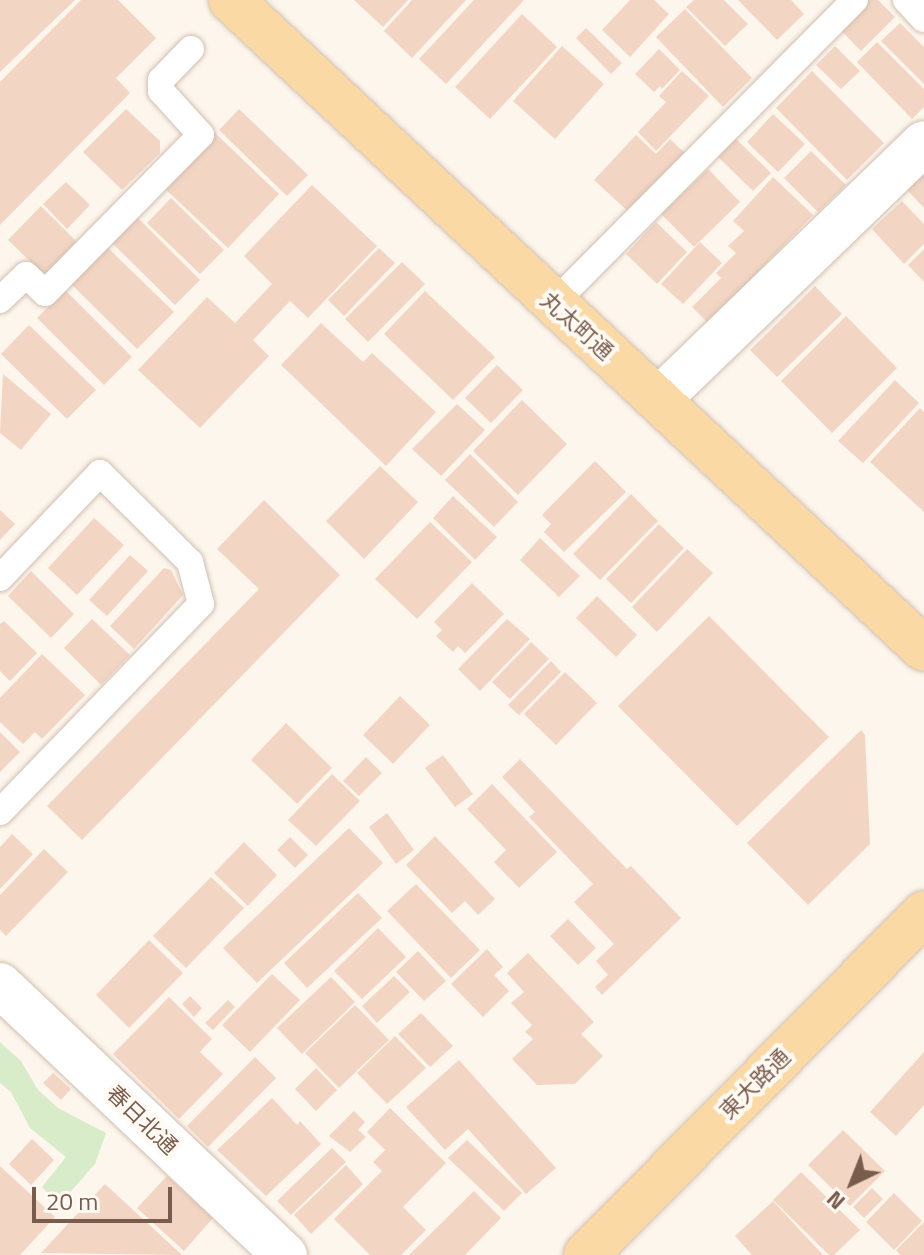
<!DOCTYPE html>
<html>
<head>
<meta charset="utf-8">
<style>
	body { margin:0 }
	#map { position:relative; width:924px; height:1255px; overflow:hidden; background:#fdf6ec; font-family:"Titillium Web","Noto Sans JP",sans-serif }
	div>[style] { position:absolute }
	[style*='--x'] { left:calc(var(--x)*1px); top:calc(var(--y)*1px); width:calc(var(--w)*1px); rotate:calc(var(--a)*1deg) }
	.green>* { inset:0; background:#d8ecc9 }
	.building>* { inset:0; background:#f3d5c3 }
	.roads { filter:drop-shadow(0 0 2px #d1beb0) drop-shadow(0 0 2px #d1beb0) }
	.service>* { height:26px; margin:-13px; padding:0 13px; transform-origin:13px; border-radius:13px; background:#fff }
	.minor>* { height:44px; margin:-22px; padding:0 22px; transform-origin:22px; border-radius:22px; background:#fff }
	.primary>* { height:44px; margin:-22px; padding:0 22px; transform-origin:22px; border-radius:22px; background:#fbd9a5 }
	span { translate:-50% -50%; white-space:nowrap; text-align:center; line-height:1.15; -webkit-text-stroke:8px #fffaf3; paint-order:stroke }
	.street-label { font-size:22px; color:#7a5c4d }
	.north { position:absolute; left:812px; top:1143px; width:80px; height:80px; -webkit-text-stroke:6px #fffaf3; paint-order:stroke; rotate:223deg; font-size:22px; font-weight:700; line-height:32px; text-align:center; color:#7a5c4d }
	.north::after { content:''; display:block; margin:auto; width:28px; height:36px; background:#7a5c4d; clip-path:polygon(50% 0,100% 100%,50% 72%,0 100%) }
	.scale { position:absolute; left:32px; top:1187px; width:140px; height:36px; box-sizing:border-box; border:4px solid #7a5c4d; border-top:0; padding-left:10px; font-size:24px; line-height:28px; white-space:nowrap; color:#7a5c4d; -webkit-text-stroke:6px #fffaf3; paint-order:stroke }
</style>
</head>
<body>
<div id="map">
	<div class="green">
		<div style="clip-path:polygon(0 1042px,21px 1061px,38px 1090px,58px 1108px,106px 1133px,95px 1164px,59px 1205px,42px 1187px,66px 1157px,30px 1128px,11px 1092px,0 1083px)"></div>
	</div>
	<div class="building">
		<div style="clip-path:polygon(0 0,75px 0,0 72px)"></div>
		<div style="clip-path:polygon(81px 0,118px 0,156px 38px,116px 78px,130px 93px,0 225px,0 82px)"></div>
		<div style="clip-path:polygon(354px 0,408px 0,383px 27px)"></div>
		<div style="clip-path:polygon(412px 0,466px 0,412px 58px,384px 31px)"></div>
		<div style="clip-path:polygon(474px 0,524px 0,446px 84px,419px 59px)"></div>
		<div style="clip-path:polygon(630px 0,654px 0,669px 14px,630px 57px,602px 30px)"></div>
		<div style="clip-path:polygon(694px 0,724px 0,748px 24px,725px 46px,686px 7px)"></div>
		<div style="clip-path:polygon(738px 0,791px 0,804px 14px,777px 40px)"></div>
		<div style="clip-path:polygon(858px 0,878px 0,895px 17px,861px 51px,834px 23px)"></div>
		<div style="clip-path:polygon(685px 9px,752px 78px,723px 107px,656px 37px)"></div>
		<div style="clip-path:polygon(522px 14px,557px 47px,490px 119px,455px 87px)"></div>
		<div style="clip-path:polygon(900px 23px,924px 47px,924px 84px,881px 41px)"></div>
		<div style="clip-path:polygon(586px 28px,622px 63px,611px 74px,576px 38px)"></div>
		<div style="clip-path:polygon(877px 42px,924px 89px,924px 107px,912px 119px,857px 62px)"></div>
		<div style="clip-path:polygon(562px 46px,604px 84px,555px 139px,513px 101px)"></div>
		<div style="clip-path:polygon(835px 46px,860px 71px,841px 89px,816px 65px)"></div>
		<div style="clip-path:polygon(659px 49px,680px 70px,662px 89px,660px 86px,654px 92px,635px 74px)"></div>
		<div style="clip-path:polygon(682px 71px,709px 96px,656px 151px,638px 132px,666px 102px,659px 96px)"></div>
		<div style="clip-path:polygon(812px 71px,884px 143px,847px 180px,776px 108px)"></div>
		<div style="clip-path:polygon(126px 109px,160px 141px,160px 153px,122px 190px,83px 152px)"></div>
		<div style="clip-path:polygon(239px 109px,308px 175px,287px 196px,219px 130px)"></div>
		<div style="clip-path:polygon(773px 114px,805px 144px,778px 172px,747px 142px)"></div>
		<div style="clip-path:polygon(214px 132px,279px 194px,228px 248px,162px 186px)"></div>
		<div style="clip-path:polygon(636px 135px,656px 154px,670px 139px,687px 155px,632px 215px,594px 180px)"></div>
		<div style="clip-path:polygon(733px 136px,771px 173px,753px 191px,715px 154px)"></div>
		<div style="clip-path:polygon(811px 151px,846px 185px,818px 212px,784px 178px)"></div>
		<div style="clip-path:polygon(708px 169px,740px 202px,694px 247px,661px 214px)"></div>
		<div style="clip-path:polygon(924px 173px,924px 208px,907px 190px)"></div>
		<div style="clip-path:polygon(773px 177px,813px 215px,708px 323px,692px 307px,721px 278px,716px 273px,736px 253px,728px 246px,744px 231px,733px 221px)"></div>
		<div style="clip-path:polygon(66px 182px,90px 205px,67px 229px,43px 204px)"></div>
		<div style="clip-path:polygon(312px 185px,377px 246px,308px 318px,290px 301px,253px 340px,269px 356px,200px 428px,138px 370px,207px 297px,235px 323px,272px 284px,244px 256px)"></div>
		<div style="clip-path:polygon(171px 198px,224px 250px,200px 274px,147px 223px)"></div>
		<div style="clip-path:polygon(902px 201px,924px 224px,924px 244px,904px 264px,872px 229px)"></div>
		<div style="clip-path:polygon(41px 206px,82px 247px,49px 280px,8px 240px)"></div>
		<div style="clip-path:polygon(131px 211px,200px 280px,175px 305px,106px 237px)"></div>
		<div style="clip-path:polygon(656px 222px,687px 252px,657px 284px,626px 254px)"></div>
		<div style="clip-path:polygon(700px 242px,722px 263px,683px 304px,661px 284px)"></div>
		<div style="clip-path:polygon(105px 245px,174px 312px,137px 349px,69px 282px)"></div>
		<div style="clip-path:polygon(379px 248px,395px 263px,344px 316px,328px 300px)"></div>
		<div style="clip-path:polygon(924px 249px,924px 282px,908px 265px)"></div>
		<div style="clip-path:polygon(402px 262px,425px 284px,368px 342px,345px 319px)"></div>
		<div style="clip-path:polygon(815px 286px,842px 314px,777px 377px,750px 350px)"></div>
		<div style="clip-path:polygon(65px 290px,132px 357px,104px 385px,37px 318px)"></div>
		<div style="clip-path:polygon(425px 291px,495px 357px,453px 400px,384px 334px)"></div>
		<div style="clip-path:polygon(846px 316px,897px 368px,832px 433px,781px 381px)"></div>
		<div style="clip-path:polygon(321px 323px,363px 362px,372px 353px,436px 412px,386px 466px,281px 365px)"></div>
		<div style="clip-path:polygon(29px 325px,96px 390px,67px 419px,1px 354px)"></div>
		<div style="clip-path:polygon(497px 365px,523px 390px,491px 423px,465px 398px)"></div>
		<div style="clip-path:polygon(3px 374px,51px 414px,21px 450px,0 433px)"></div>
		<div style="clip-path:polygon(895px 380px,919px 403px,863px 463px,838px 441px)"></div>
		<div style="clip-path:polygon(522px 400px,567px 444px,518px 495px,473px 451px)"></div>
		<div style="clip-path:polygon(457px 404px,485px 430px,441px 476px,412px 449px)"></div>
		<div style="clip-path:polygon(920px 408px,924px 412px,924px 512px,870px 462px)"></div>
		<div style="clip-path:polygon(470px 454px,518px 502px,494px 527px,445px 480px)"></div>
		<div style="clip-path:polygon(595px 461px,626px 492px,564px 552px,544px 532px,551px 524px,542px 515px)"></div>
		<div style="clip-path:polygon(380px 466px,418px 502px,364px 559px,326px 521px)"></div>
		<div style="clip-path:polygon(631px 494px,658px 521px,600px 580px,573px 554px)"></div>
		<div style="clip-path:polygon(453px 496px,497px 537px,475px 560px,433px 518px)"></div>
		<div style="clip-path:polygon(264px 500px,340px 575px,82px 840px,47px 806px,259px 589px,217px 549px)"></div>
		<div style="clip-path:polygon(0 510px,15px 524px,0 540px)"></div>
		<div style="clip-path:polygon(94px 518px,124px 545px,77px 595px,48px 568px)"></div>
		<div style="clip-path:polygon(430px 522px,472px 562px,417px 619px,375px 579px)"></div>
		<div style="clip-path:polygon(659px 524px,684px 548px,631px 603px,606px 579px)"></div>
		<div style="clip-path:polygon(540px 538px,580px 576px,559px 597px,520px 560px)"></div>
		<div style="clip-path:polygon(687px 549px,713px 573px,657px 632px,632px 607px)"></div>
		<div style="clip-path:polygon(130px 555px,148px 571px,107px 616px,89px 600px)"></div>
		<div style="clip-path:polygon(164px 568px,171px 570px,183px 595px,134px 649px,110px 626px)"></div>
		<div style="clip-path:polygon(31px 571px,74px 614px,51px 638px,8px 596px)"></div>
		<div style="clip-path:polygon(472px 583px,504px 614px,465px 653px,458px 646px,453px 652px,436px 636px,442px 630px,434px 622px)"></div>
		<div style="clip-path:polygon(597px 596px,637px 635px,616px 657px,576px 618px)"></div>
		<div style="clip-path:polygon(709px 616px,829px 737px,737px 826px,618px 706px)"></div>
		<div style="clip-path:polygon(92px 619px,130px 655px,101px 685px,64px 648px)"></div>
		<div style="clip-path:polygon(507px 619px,530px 639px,480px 691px,458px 669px)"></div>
		<div style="clip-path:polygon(4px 621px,37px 653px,10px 681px,0 671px,0 624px)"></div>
		<div style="clip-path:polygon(531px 642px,549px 659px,510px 699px,492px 682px)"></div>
		<div style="clip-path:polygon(42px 654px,85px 695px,42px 739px,35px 732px,23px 744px,0 722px,0 698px)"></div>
		<div style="clip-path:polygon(551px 661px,561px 672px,519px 715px,508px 705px)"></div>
		<div style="clip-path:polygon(565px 672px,597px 703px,556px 745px,524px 714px)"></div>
		<div style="clip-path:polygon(400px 696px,430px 725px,393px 764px,363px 735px)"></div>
		<div style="clip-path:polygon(286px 723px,332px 768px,297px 804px,251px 760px)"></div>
		<div style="clip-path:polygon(861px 730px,865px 735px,870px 844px,808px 905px,747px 843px)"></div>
		<div style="clip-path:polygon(0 732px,20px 752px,0 772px)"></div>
		<div style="clip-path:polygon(443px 755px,473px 794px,455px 807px,425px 768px)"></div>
		<div style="clip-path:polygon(366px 757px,382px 773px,359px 796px,343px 781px)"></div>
		<div style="clip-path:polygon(520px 759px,627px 869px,631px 866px,681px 918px,602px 995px,595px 987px,608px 975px,596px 961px,614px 944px,574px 902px,593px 884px,529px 817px,535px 812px,502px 777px)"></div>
		<div style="clip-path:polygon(332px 774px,360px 801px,316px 846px,288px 820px)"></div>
		<div style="clip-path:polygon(492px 784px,557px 852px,519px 888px,494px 862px,506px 850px,467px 809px)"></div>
		<div style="clip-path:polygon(387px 813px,414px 850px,396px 864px,369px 827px)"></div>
		<div style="clip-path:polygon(349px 828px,383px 863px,257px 983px,223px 948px)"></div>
		<div style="clip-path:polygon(12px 834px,33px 854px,0 889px,0 847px)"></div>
		<div style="clip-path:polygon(435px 836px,495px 899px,478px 915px,465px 901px,452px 913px,406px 865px)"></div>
		<div style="clip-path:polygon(290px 837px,308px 855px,295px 868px,277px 850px)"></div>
		<div style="clip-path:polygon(244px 842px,277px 875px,248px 906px,214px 873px)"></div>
		<div style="clip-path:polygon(44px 849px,68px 872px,6px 936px,0 930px,0 895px)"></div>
		<div style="clip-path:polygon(211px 877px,244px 908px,186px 968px,153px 936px)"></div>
		<div style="clip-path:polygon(416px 884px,480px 950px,451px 978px,387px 911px)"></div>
		<div style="clip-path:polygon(358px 893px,382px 918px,307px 988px,284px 963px)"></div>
		<div style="clip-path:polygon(568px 919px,596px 948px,578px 965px,550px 936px)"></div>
		<div style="clip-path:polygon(378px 928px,406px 957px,362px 999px,334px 971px)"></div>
		<div style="clip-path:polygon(149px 940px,183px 973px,129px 1028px,96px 995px)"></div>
		<div style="clip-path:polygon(487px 949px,503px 967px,494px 975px,509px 991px,483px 1017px,451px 984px)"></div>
		<div style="clip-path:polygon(418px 951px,446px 981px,424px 1001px,396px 972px)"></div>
		<div style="clip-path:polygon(528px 953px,594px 1022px,581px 1034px,603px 1056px,575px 1084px,537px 1085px,512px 1059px,533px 1039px,525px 1032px,532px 1025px,511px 1003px,524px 992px,507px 973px)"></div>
		<div style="clip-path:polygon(272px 974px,300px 1000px,250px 1052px,222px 1025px)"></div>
		<div style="clip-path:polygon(394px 976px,410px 992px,377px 1023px,362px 1006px)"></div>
		<div style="clip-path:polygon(331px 977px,355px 1002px,302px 1054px,277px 1028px)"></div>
		<div style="clip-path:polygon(190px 996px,202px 1008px,194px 1017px,182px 1004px)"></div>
		<div style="clip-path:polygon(169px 997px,212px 1039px,200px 1052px,223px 1074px,179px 1119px,113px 1054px)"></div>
		<div style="clip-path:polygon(228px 1000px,235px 1007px,213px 1030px,205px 1023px)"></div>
		<div style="clip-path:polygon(355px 1005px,389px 1040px,339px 1088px,305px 1053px)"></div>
		<div style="clip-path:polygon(421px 1013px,453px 1046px,430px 1067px,398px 1034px)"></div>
		<div style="clip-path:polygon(395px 1036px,426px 1068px,387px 1104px,357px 1073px)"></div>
		<div style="clip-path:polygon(924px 1052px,924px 1105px,896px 1136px,870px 1112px)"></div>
		<div style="clip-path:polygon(255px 1057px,276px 1078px,208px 1147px,187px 1126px)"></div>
		<div style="clip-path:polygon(459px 1060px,556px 1168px,526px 1194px,468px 1129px,445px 1150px,406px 1107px)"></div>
		<div style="clip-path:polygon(316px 1068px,337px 1090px,316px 1111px,295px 1089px)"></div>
		<div style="clip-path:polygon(53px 1073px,71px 1089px,61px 1100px,43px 1083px)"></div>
		<div style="clip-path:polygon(272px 1098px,297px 1125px,300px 1121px,321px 1144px,266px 1196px,217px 1150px)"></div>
		<div style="clip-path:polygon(390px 1108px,446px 1163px,403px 1207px,426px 1230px,401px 1255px,370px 1255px,334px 1219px,382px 1171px,373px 1162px,385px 1150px,367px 1132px)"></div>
		<div style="clip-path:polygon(354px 1111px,365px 1122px,358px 1130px,366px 1137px,350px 1152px,329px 1136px)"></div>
		<div style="clip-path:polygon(843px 1130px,885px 1171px,850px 1206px,808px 1165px)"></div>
		<div style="clip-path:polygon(32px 1139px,54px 1160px,31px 1185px,9px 1164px)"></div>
		<div style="clip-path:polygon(467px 1140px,522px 1193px,504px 1211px,448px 1158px)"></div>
		<div style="clip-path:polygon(332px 1148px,346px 1162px,291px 1215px,277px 1201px)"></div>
		<div style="clip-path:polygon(346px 1165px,363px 1184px,311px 1234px,294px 1215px)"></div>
		<div style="clip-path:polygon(0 1166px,55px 1217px,20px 1255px,0 1255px)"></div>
		<div style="clip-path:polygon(801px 1172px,860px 1230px,834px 1255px,829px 1255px,773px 1200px)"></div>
		<div style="clip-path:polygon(167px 1176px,213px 1218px,184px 1251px,137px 1208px)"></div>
		<div style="clip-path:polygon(105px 1184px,182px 1255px,41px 1253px)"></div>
		<div style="clip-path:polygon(872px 1188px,883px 1199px,864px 1218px,853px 1207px)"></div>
		<div style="clip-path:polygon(474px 1191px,501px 1218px,465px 1255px,409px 1255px)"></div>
		<div style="clip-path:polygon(894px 1193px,922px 1221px,894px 1250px,866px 1222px)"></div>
		<div style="clip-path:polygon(773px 1201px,823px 1255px,752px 1255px,735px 1236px)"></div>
		<div style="clip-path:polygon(924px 1222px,924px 1255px,900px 1255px,896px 1250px)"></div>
	</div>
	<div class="roads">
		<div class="service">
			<div style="--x:906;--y:0;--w:26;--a:47"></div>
			<div style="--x:0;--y:300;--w:36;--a:-44"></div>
			<div style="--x:26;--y:275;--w:26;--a:43"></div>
			<div style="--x:45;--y:293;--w:222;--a:-45.4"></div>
			<div style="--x:201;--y:135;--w:59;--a:-132.3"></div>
			<div style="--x:161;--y:91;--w:11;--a:-90"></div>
			<div style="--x:161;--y:80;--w:43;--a:-45.9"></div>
			<div style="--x:552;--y:305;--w:430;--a:-45.2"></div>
			<div style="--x:0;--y:578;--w:145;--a:-46.4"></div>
			<div style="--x:100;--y:473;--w:127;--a:44.7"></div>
			<div style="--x:190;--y:562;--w:43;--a:75.3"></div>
			<div style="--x:201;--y:604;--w:289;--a:134"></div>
		</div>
		<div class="minor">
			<div style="--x:659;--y:399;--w:368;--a:-44"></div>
			<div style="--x:0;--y:985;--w:393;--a:43.5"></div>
		</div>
		<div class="primary">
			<div style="--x:231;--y:0;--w:949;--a:43.12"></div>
			<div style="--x:586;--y:1255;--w:481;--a:-45.3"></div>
		</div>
	</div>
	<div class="street-label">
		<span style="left:577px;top:326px;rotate:42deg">丸太町通</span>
		<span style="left:755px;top:1084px;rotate:-45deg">東大路通</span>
		<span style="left:142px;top:1120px;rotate:44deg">春日北通</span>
	</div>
	<div class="north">N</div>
	<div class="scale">20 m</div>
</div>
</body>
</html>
